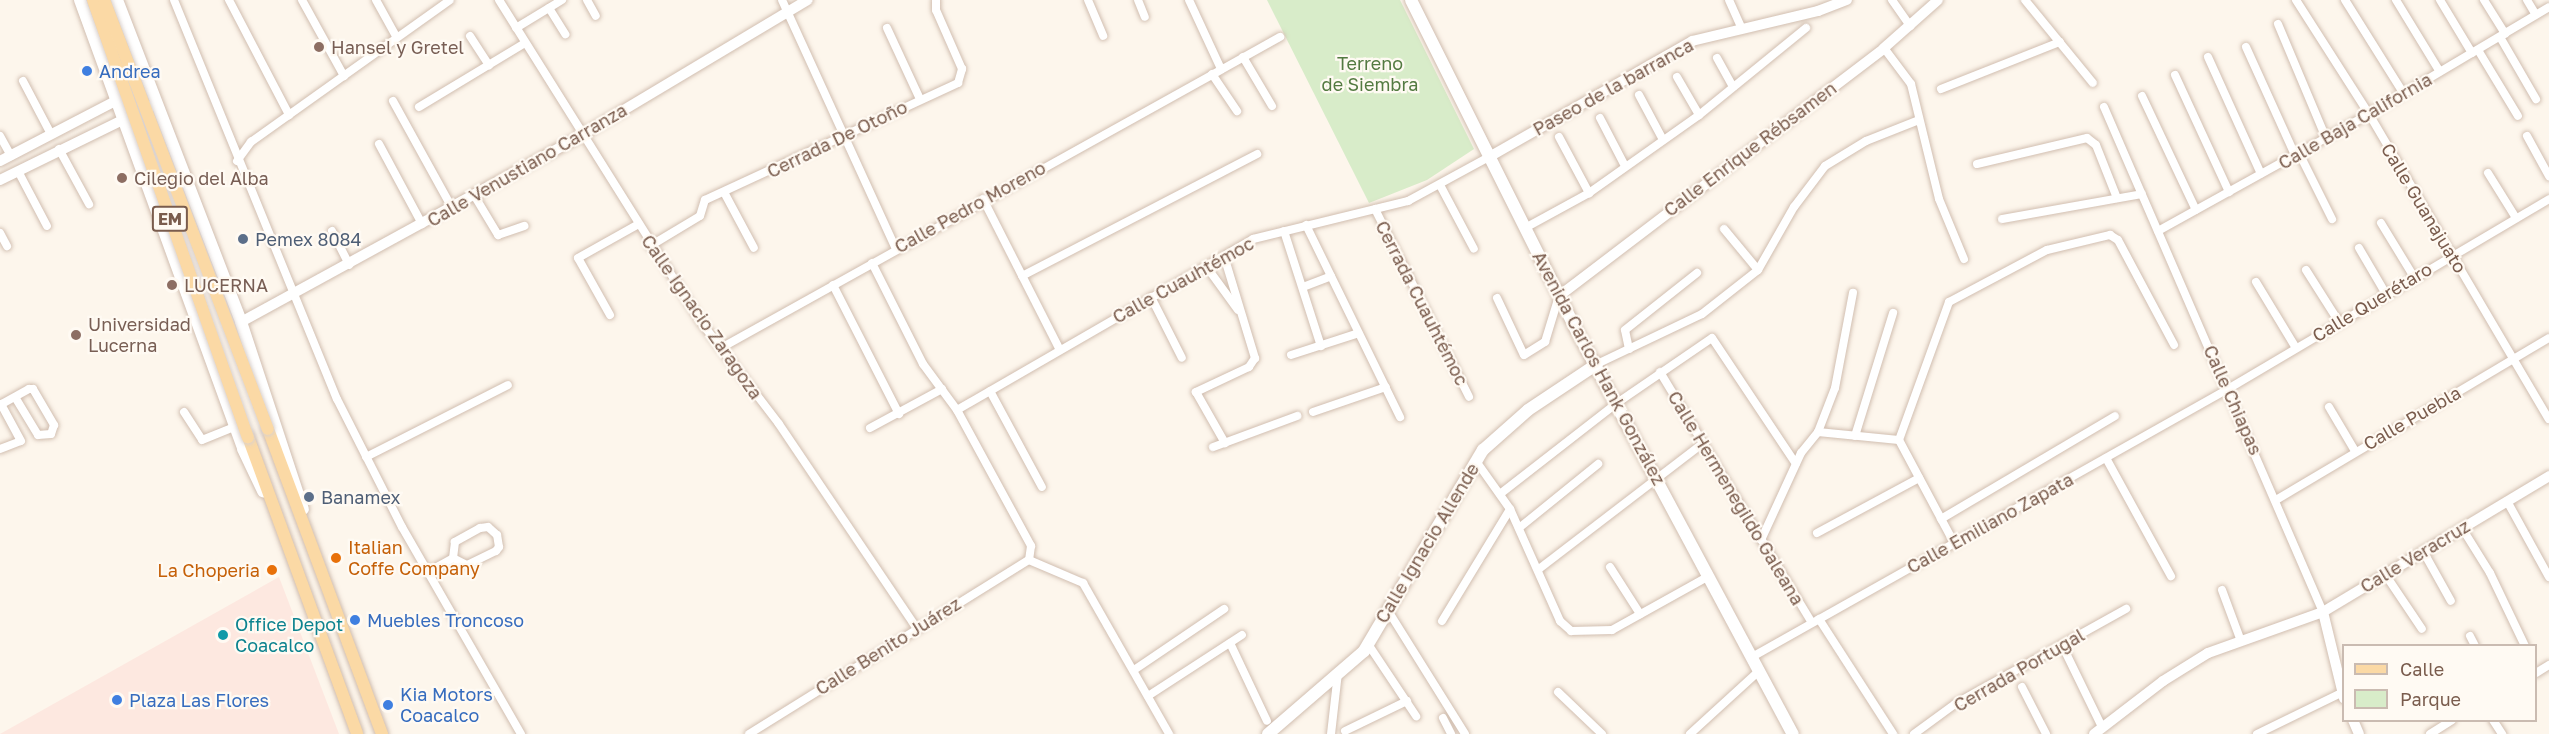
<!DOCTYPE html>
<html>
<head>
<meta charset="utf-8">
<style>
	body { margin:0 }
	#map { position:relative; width:2549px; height:734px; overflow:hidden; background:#fdf6ec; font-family:"Golos Text",sans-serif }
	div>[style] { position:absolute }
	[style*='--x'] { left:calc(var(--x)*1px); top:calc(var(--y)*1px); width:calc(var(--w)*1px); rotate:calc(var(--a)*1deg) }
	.commercial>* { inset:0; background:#fde8e0 }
	.green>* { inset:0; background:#d8ecc9 }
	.roads { filter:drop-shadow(0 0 2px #d1beb0) drop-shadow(0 0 2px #d1beb0) }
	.minor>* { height:8px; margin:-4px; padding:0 4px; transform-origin:4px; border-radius:4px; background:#fff }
	.tertiary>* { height:10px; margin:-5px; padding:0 5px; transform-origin:5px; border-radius:5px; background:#fff }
	.secondary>* { height:12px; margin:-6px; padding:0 6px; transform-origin:6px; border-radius:6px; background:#fff }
	.primary>* { height:12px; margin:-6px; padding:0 6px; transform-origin:6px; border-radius:6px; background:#fbd9a5 }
	.bridges { filter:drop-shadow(0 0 2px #dad1cd) drop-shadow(0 0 2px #dad1cd) }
	.primary-bridge>* { height:12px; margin:-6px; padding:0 6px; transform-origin:6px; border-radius:6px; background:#fbd9a5 }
	.dots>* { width:16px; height:16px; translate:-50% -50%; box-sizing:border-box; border:3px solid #fffaf3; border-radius:50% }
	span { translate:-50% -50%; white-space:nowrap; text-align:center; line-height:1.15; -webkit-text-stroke:4.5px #fffaf3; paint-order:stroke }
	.shield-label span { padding:2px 4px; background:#fffaf3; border:2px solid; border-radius:4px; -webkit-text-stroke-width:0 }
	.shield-label { font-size:16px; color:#7a5c4d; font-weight:700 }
	.education-label { font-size:18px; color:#785e54 }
	.left { translate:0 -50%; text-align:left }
	.park-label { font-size:18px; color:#537a41 }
	.shop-label { font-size:18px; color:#366cbe }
	.street-label { font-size:18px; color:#7a5c4d }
	.service-label { font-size:18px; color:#4e5e75 }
	.food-label { font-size:18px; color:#c56008 }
	.right { translate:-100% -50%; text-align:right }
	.culture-label { font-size:18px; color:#0d838f }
	.legend { position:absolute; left:2342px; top:644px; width:195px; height:78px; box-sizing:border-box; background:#fffaf3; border:2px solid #cabbb1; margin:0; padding:8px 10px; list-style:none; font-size:18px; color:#7a5c4d }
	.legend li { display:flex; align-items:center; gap:12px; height:30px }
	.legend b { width:30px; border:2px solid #cabbb1 }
</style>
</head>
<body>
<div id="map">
	<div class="commercial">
		<div style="clip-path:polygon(279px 577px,339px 734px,0 734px)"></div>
	</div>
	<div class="green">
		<div style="clip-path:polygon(1267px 0,1400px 0,1474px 149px,1427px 180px,1369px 203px)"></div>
	</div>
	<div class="roads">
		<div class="minor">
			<div style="--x:174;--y:0;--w:431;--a:67.8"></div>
			<div style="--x:337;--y:399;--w:144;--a:63.1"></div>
			<div style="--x:402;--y:527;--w:239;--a:60.1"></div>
			<div style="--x:229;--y:0;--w:130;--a:62.4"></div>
			<div style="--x:302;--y:0;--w:87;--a:61.1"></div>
			<div style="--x:376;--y:0;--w:43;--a:61.1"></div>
			<div style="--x:499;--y:0;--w:380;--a:57.9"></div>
			<div style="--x:701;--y:322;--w:128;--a:52.6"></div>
			<div style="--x:779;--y:424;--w:245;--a:56"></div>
			<div style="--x:587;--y:0;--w:18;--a:61"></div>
			<div style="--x:782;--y:0;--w:274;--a:65.4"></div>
			<div style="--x:1088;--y:0;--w:39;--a:67"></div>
			<div style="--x:1138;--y:0;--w:18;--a:68"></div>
			<div style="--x:1189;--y:0;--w:76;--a:65.1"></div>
			<div style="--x:1729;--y:0;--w:32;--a:66"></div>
			<div style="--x:1892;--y:0;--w:32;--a:55"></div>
			<div style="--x:2025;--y:0;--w:107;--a:50.7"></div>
			<div style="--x:2296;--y:0;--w:135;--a:57.4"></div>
			<div style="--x:2369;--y:114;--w:354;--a:59.5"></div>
			<div style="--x:2345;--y:0;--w:111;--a:57.9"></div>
			<div style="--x:2396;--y:0;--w:84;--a:58.6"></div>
			<div style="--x:2440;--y:0;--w:62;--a:58.9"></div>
			<div style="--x:2484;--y:0;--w:40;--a:58"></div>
			<div style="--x:2527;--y:0;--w:17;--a:59"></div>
			<div style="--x:549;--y:8;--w:31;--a:58"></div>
			<div style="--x:2278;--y:24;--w:124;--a:67.2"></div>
			<div style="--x:516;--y:28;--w:54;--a:-31.3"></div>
			<div style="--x:887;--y:28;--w:78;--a:65.1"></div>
			<div style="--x:470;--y:36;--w:35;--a:57"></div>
			<div style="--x:2500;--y:37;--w:72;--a:59.9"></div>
			<div style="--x:2246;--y:47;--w:119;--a:65.6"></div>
			<div style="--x:1884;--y:48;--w:45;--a:53.1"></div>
			<div style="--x:1911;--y:84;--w:118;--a:76.3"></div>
			<div style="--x:1939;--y:199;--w:65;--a:67.4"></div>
			<div style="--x:2478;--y:50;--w:77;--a:58.8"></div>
			<div style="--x:1243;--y:57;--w:57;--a:59.4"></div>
			<div style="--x:2208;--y:57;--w:128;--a:65.6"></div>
			<div style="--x:1717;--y:58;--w:33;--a:61"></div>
			<div style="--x:1212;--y:74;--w:45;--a:56"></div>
			<div style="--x:2175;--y:75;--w:129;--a:65.2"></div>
			<div style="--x:1677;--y:77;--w:44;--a:59.9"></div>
			<div style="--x:23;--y:81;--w:60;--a:62.2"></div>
			<div style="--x:1941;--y:89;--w:128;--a:-21.6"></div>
			<div style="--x:1639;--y:95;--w:51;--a:61.9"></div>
			<div style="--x:2142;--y:96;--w:126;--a:64.7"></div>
			<div style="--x:393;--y:101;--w:122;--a:61.1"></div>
			<div style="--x:419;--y:107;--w:124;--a:-31.1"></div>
			<div style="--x:2104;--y:107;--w:550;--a:66.56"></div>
			<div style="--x:1600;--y:118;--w:54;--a:62.5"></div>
			<div style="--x:0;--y:136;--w:23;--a:61"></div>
			<div style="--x:2527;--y:136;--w:46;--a:61.2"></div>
			<div style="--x:1559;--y:137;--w:64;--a:61.8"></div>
			<div style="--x:379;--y:144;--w:91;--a:61.7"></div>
			<div style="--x:59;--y:149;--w:63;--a:61.4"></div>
			<div style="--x:2299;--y:153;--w:74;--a:63.4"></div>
			<div style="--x:237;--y:161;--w:24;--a:-54"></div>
			<div style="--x:251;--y:142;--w:244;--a:-35.5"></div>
			<div style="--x:1977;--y:164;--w:113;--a:-13.3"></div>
			<div style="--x:2087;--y:138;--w:11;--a:38"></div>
			<div style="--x:2096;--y:145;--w:57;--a:68.4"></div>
			<div style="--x:18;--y:171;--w:62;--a:62.2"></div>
			<div style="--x:2488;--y:173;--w:53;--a:58.1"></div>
			<div style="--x:1440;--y:185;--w:72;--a:62"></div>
			<div style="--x:725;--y:194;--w:61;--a:61.8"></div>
			<div style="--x:474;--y:195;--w:47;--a:59"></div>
			<div style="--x:498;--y:235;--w:28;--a:-19"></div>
			<div style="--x:983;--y:199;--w:169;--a:63"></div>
			<div style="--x:1375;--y:209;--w:210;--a:63.4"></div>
			<div style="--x:2002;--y:219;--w:142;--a:-10.1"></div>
			<div style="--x:2381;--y:223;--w:63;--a:58.6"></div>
			<div style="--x:1306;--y:225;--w:214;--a:63.9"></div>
			<div style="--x:1525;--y:228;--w:73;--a:-28.7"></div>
			<div style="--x:1589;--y:193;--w:135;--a:-35.3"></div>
			<div style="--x:1699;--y:115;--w:138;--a:-39.1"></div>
			<div style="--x:1724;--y:229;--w:53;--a:50.3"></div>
			<div style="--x:332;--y:231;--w:38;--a:63"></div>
			<div style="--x:1284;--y:231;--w:121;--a:72.2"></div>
			<div style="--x:2158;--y:231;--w:241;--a:-29"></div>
			<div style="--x:2369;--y:114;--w:209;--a:-30.7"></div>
			<div style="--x:0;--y:233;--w:15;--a:62"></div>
			<div style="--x:650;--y:246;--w:58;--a:-31"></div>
			<div style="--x:700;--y:216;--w:17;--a:-73"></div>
			<div style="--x:705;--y:200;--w:279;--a:-24.8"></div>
			<div style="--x:958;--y:83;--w:15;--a:-74"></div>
			<div style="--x:962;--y:69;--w:64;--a:-113.8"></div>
			<div style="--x:936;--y:10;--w:10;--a:-90"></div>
			<div style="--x:2359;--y:248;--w:53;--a:59.6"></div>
			<div style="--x:1224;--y:256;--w:107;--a:73.1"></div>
			<div style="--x:1255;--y:358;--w:11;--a:124"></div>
			<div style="--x:1249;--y:367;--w:59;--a:154.7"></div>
			<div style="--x:1196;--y:392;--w:59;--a:60.4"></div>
			<div style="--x:872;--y:263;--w:113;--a:63.2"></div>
			<div style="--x:923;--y:364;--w:57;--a:53.5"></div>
			<div style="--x:957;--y:410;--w:155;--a:61.4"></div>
			<div style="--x:1031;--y:546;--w:14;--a:98"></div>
			<div style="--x:1206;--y:266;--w:54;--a:54"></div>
			<div style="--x:2306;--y:270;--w:62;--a:57.6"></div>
			<div style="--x:1022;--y:276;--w:265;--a:-27.4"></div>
			<div style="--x:2256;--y:282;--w:77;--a:58.8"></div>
			<div style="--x:833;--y:285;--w:145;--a:62.9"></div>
			<div style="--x:1303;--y:287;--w:30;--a:-21"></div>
			<div style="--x:1151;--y:297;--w:68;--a:63.1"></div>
			<div style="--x:1497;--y:298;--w:63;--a:64.7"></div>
			<div style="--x:1524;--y:355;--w:25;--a:-32"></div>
			<div style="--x:1545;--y:342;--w:48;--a:-73.1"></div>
			<div style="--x:610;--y:315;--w:65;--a:-119.3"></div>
			<div style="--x:578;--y:258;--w:68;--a:-29.2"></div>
			<div style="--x:721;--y:348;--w:640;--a:-29.09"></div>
			<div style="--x:1629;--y:349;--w:19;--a:-102"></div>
			<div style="--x:1625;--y:330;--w:92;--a:-38.4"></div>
			<div style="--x:1291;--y:355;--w:71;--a:-17.9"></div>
			<div style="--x:1597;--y:364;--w:116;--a:-25.5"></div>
			<div style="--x:1702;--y:314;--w:71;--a:-38.2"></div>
			<div style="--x:1758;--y:270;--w:73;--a:-60.3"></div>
			<div style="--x:1794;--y:207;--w:51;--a:-52.9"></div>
			<div style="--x:1825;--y:166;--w:48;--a:-31.4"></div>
			<div style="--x:1866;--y:141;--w:57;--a:-21.6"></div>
			<div style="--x:1660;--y:372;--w:293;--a:58.8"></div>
			<div style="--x:990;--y:391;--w:109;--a:61.6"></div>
			<div style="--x:0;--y:405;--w:33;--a:-29"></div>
			<div style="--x:29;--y:389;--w:4;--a:0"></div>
			<div style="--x:33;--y:389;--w:42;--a:59.7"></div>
			<div style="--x:54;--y:425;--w:9;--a:108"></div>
			<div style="--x:51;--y:434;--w:13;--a:176"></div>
			<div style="--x:38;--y:435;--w:44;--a:-121.2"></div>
			<div style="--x:2329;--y:407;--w:51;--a:59.4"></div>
			<div style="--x:957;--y:410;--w:342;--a:-30"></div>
			<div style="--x:1253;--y:239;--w:160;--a:-13.8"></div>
			<div style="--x:1408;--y:201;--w:92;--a:-28.5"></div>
			<div style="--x:184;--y:412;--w:33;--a:57"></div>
			<div style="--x:202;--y:440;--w:35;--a:-22"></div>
			<div style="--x:1313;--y:412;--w:77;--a:-18.9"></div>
			<div style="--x:870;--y:428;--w:82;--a:-28.4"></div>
			<div style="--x:1818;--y:432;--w:81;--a:5.6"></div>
			<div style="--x:1855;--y:436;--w:129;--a:-72.8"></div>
			<div style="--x:1899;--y:440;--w:147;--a:-70.1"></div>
			<div style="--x:1949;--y:302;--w:111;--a:-28"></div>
			<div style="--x:2047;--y:250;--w:65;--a:-13.4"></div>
			<div style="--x:2110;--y:235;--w:9;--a:32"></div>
			<div style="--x:2118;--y:240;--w:119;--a:61.9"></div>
			<div style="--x:1899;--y:440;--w:117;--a:61.9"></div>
			<div style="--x:1213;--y:447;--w:90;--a:-20.3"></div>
			<div style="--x:0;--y:449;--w:22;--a:-21"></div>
			<div style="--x:21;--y:441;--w:42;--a:-118.4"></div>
			<div style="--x:366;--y:457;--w:159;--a:-26.9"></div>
			<div style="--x:2106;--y:458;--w:135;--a:61.2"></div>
			<div style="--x:1476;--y:461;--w:59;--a:54.7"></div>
			<div style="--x:1510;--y:509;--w:123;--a:65.9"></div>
			<div style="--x:1560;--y:621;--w:15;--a:42"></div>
			<div style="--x:1571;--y:631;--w:41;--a:-1.4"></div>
			<div style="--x:1612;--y:630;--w:111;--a:-29.1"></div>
			<div style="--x:1500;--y:494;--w:148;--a:-37.9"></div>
			<div style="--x:1617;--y:403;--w:115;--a:-34.4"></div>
			<div style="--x:1712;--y:338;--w:151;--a:56.3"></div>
			<div style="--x:2276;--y:500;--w:317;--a:-30.7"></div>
			<div style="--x:2507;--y:501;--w:87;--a:61.1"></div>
			<div style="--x:1941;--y:519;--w:202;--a:-30.6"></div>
			<div style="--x:1519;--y:528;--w:102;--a:-39"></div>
			<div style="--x:2462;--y:528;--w:53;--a:58.1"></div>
			<div style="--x:2490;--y:573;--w:81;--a:64.4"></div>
			<div style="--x:1817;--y:533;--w:116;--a:-28.3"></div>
			<div style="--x:1761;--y:540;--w:96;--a:-65.3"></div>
			<div style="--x:1801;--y:453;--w:27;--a:-51"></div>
			<div style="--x:1818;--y:432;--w:47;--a:-68.9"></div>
			<div style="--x:1835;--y:388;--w:97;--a:-79.3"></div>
			<div style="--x:2423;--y:551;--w:57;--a:60.8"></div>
			<div style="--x:1029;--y:560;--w:59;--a:23.1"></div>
			<div style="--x:1083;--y:583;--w:174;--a:60.3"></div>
			<div style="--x:1610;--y:567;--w:56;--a:57.4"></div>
			<div style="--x:1539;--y:569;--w:207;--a:-37.5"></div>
			<div style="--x:428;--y:572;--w:29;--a:-29"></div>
			<div style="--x:453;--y:558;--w:16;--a:27"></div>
			<div style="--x:467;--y:565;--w:32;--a:-26"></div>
			<div style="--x:496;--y:551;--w:5;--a:-53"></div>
			<div style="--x:499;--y:547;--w:12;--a:-99"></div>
			<div style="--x:497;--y:535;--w:12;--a:-138"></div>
			<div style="--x:488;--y:527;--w:8;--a:173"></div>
			<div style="--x:480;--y:528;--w:29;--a:151"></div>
			<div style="--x:455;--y:542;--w:16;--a:97"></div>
			<div style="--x:2385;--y:574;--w:66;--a:56.1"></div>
			<div style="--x:2222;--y:590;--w:54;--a:69.6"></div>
			<div style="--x:1387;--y:609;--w:147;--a:58"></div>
			<div style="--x:1819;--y:619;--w:137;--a:57.2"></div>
			<div style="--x:1442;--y:621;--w:131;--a:-58.7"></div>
			<div style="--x:2470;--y:636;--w:11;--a:63"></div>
			<div style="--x:1230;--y:643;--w:86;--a:64.6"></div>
			<div style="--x:1368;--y:644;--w:87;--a:56.3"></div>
			<div style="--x:2062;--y:645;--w:91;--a:64"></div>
			<div style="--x:1752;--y:657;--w:546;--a:-29.38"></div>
			<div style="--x:2228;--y:389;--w:373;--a:-30.6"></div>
			<div style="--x:1134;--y:670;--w:109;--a:-34.1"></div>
			<div style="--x:2536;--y:673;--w:15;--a:-32"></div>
			<div style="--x:2022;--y:687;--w:53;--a:62.9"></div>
			<div style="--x:1558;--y:692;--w:61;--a:43.7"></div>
			<div style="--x:1148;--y:696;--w:112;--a:-33"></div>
			<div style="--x:1443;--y:718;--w:18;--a:63"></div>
			<div style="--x:2493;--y:720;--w:17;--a:57"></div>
			<div style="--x:1345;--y:731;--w:69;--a:-25.8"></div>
			<div style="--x:749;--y:734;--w:330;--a:-31.9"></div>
			<div style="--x:1331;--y:734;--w:61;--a:-83.5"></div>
			<div style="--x:1690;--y:734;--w:93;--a:-42.4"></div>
			<div style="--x:1914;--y:734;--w:51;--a:-36.2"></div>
			<div style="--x:1955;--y:704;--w:196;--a:-29.1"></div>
			<div style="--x:2257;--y:734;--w:93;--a:-26"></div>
			<div style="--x:2430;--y:734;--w:26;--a:-32"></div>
		</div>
		<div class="tertiary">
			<div style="--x:1489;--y:157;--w:234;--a:-29.7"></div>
			<div style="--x:1692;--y:41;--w:130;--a:-13.4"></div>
			<div style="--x:1818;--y:11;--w:31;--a:-21"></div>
			<div style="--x:0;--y:161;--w:139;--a:-27.5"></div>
			<div style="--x:0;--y:180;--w:170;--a:-26.1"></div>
			<div style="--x:1559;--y:296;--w:409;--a:-37.3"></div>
			<div style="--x:1884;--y:48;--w:72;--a:-41.6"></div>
			<div style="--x:241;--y:322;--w:389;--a:-28.7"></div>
			<div style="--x:582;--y:135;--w:263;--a:-30.9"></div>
			<div style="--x:2323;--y:612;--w:89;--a:76.3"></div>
			<div style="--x:2353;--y:720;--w:15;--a:67"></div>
			<div style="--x:2094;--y:734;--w:87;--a:-37.5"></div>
			<div style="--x:2163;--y:681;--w:53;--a:-31.9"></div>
			<div style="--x:2208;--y:653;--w:122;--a:-19.6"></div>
			<div style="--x:2323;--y:612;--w:264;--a:-31"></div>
		</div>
		<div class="secondary">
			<div style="--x:80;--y:0;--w:478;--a:70"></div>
			<div style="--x:243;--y:449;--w:47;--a:64.5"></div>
			<div style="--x:117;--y:0;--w:345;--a:68.9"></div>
			<div style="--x:241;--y:322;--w:197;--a:71.7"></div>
			<div style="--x:1411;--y:0;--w:364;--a:63.4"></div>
			<div style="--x:1574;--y:326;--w:463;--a:61.8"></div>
			<div style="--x:1268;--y:734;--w:127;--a:-40.8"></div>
			<div style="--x:1364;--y:651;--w:234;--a:-59.4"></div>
			<div style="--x:1483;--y:450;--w:60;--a:-41.6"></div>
			<div style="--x:1528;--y:410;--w:83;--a:-33.7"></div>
		</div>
		<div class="primary">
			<div style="--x:268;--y:429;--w:326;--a:69.5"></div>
			<div style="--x:248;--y:437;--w:316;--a:69.8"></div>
		</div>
	</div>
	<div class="bridges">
		<div class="primary-bridge">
			<div style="--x:93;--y:0;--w:464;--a:70.5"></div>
			<div style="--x:104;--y:0;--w:459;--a:69.1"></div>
		</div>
	</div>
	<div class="dots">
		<div style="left:319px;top:47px;background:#8d6e63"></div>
		<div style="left:87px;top:71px;background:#3f7fe0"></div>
		<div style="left:122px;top:178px;background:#8d6e63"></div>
		<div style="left:243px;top:239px;background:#5c6f8a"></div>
		<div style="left:172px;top:285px;background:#8d6e63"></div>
		<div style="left:76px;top:335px;background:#8d6e63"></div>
		<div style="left:309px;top:497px;background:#5c6f8a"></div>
		<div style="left:336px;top:558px;background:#e8710a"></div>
		<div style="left:272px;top:570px;background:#e8710a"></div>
		<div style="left:355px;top:620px;background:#3f7fe0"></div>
		<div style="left:223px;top:635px;background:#0f9aa8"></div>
		<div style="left:117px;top:700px;background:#3f7fe0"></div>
		<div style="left:388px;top:705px;background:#3f7fe0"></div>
	</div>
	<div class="shield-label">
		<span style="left:170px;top:219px">EM</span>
	</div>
	<div class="education-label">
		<span class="left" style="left:331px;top:47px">Hansel y Gretel</span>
		<span class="left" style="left:134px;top:178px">Cilegio del Alba</span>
		<span class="left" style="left:184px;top:285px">LUCERNA</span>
		<span class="left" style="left:88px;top:335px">Universidad<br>Lucerna</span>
	</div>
	<div class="park-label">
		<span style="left:1370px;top:74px">Terreno<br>de Siembra</span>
	</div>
	<div class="shop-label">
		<span class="left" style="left:99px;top:71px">Andrea</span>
		<span class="left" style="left:367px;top:620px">Muebles Troncoso</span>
		<span class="left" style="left:400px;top:705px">Kia Motors<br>Coacalco</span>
		<span class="left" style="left:129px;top:700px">Plaza Las Flores</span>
	</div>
	<div class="street-label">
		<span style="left:1613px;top:87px;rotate:-29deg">Paseo de la barranca</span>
		<span style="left:2355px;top:121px;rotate:-30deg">Calle Baja California</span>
		<span style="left:837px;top:139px;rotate:-26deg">Cerrada De Otoño</span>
		<span style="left:1750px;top:149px;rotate:-37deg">Calle Enrique Rébsamen</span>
		<span style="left:527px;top:165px;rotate:-30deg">Calle Venustiano Carranza</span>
		<span style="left:970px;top:207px;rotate:-29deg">Calle Pedro Moreno</span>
		<span style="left:2424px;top:208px;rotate:59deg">Calle Guanajuato</span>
		<span style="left:1183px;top:280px;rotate:-29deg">Calle Cuauhtémoc</span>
		<span style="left:2372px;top:302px;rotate:-31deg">Calle Querétaro</span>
		<span style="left:1422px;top:303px;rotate:63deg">Cerrada Cuauhtémoc</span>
		<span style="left:702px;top:317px;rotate:55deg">Calle Ignacio Zaragoza</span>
		<span style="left:1599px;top:368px;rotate:62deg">Avenida Carlos Hank González</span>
		<span style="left:2233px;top:400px;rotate:66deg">Calle Chiapas</span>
		<span style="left:2412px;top:418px;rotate:-30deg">Calle Puebla</span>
		<span style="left:1736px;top:498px;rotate:59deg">Calle Hermenegildo Galeana</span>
		<span style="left:1990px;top:523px;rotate:-29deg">Calle Emiliano Zapata</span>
		<span style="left:1427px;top:543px;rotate:-59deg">Calle Ignacio Allende</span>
		<span style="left:2415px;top:556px;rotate:-31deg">Calle Veracruz</span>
		<span style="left:888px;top:646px;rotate:-32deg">Calle Benito Juárez</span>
		<span style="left:2019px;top:670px;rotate:-30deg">Cerrada Portugal</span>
	</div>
	<div class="service-label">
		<span class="left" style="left:255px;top:239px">Pemex 8084</span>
		<span class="left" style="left:321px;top:497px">Banamex</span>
	</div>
	<div class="food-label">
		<span class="left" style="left:348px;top:558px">Italian<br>Coffe Company</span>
		<span class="right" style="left:260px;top:570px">La Choperia</span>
	</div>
	<div class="culture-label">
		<span class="left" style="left:235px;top:635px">Office Depot<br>Coacalco</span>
	</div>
	<ul class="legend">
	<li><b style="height:8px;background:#fbd9a5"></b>Calle</li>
	<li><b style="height:16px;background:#d8ecc9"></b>Parque</li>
	</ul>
</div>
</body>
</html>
